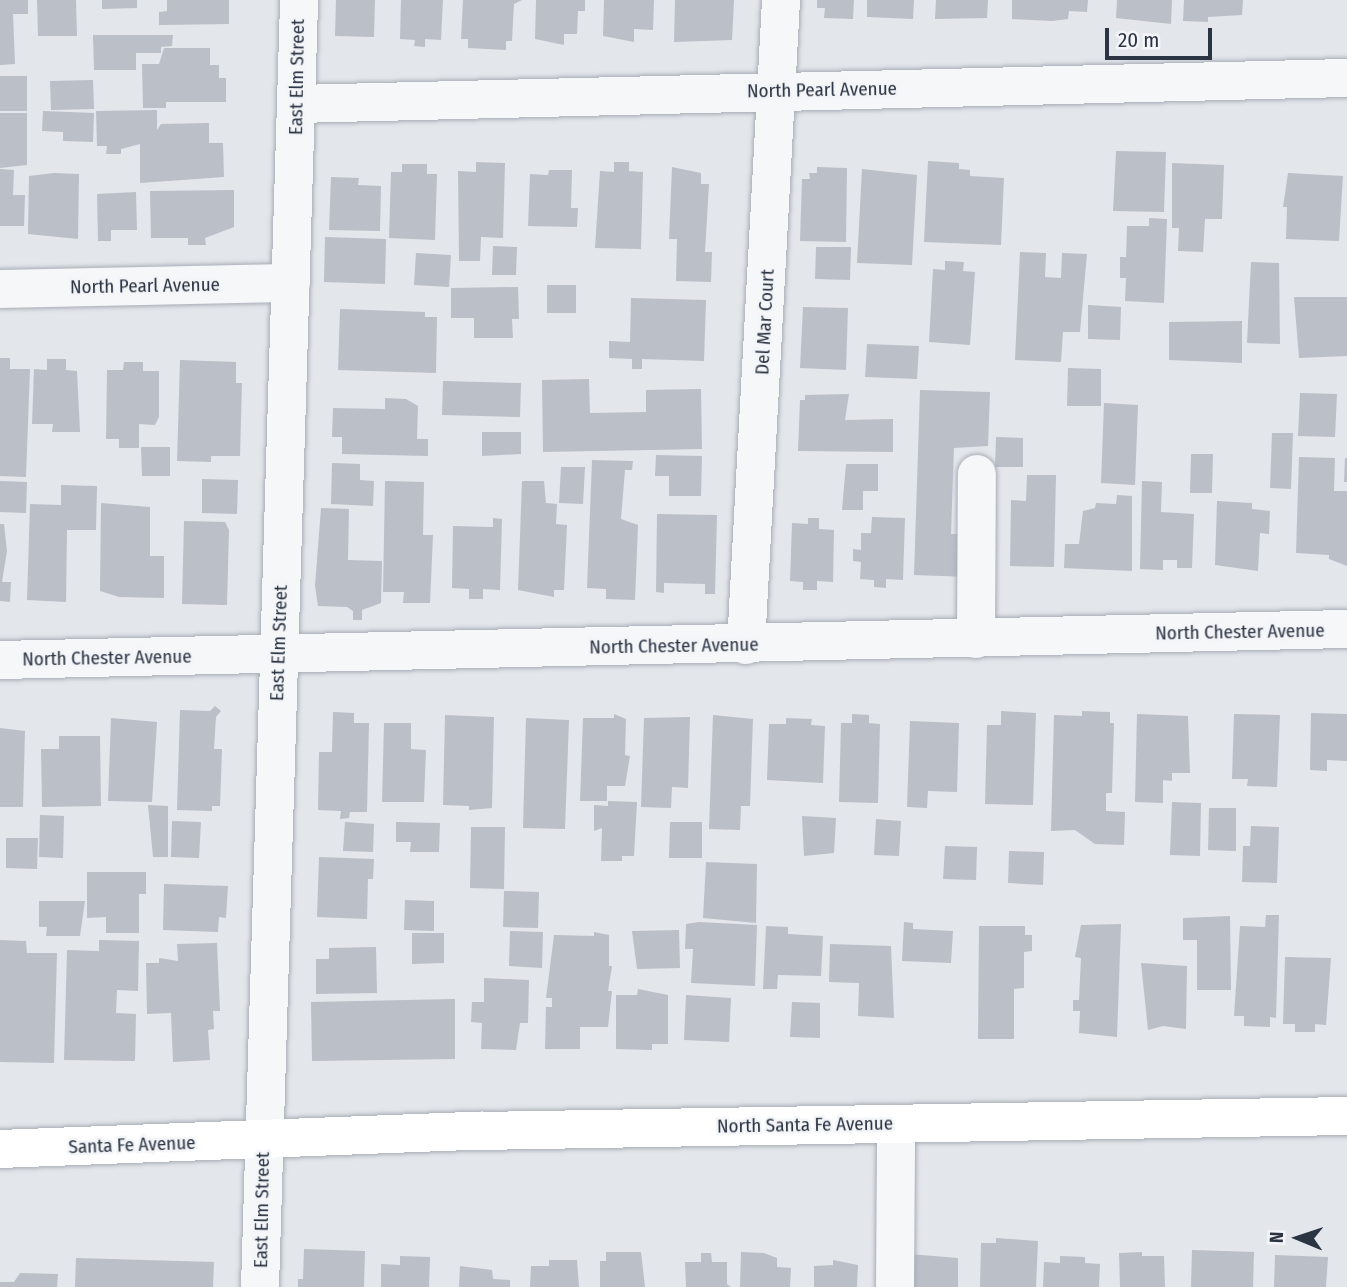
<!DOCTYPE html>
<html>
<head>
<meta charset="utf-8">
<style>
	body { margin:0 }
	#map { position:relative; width:1347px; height:1287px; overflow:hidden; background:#e3e6eb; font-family:"Fira Sans Condensed",sans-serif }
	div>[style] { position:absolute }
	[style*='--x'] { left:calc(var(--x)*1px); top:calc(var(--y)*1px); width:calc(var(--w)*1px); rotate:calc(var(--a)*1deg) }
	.building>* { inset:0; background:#bbbfc8 }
	.roads { filter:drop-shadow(0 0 2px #a8adb5) drop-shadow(0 0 2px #a8adb5) }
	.minor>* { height:38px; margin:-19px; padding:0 19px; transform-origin:19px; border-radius:19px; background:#f6f7f9 }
	.major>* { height:38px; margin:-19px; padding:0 19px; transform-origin:19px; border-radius:19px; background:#fff }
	span { translate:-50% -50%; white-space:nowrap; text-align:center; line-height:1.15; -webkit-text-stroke:5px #f3f5f8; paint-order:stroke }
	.street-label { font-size:19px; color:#2b3443 }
	.north { position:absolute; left:1263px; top:1203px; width:70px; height:70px; -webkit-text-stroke:5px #f3f5f8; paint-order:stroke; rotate:272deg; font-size:19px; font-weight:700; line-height:28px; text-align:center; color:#2b3443 }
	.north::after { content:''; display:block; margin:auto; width:24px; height:32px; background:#2b3443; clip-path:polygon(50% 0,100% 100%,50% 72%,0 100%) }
	.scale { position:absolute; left:1105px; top:28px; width:107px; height:32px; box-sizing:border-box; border:4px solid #2b3443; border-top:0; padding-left:9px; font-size:21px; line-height:24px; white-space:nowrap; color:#2b3443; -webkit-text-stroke:5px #f3f5f8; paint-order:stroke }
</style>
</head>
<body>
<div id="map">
	<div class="building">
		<div style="clip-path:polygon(0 0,28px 0,28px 14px,13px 14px,15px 64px,0 65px)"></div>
		<div style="clip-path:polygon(37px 0,76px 0,77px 36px,38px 36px)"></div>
		<div style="clip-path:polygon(102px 0,137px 0,137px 8px,102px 9px)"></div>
		<div style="clip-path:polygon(167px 0,229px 0,229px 24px,159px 25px,159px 12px,167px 11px)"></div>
		<div style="clip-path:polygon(336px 0,375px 0,374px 37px,335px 36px)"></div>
		<div style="clip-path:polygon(401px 0,443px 0,441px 40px,425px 39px,425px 47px,414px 46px,415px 40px,400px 39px)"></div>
		<div style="clip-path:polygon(463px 0,522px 0,514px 4px,512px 41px,506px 41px,506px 50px,468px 48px,468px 39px,461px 39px)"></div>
		<div style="clip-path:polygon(536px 0,585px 0,585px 11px,578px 11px,577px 34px,564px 34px,564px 45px,535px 39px)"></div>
		<div style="clip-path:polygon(604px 0,654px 0,653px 30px,634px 29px,634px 42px,603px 36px)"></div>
		<div style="clip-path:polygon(675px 0,734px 0,732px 40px,674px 42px)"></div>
		<div style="clip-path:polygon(817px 0,854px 0,853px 19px,824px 18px,825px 8px,817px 8px)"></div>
		<div style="clip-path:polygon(867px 0,914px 0,913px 19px,867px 17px)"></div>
		<div style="clip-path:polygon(936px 0,988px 0,987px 18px,935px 19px)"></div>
		<div style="clip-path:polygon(1012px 0,1088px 0,1087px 12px,1069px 11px,1068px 19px,1052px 21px,1012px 19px)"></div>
		<div style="clip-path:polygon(1117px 0,1172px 0,1171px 24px,1116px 18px)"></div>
		<div style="clip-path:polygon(1184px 0,1243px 0,1242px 15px,1208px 17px,1208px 22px,1183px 21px)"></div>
		<div style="clip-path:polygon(93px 35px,173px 35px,172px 46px,161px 47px,161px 53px,136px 53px,136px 70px,94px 70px)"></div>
		<div style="clip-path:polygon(164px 48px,210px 48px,210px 65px,219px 65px,219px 78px,226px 78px,226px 102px,166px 102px,166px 108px,143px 108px,142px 64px,159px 64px)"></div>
		<div style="clip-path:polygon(0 76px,27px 76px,27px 111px,0 111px)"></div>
		<div style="clip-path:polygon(93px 80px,94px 109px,51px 110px,50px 81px)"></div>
		<div style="clip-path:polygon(157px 110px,157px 130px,161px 124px,209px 123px,209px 143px,223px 143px,224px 177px,140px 183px,140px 144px,121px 149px,121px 154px,106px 154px,107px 146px,97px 146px,96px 111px)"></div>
		<div style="clip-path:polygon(43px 111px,94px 113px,93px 142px,63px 141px,63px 132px,42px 131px)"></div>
		<div style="clip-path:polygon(0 113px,27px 113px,27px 165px,0 168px)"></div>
		<div style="clip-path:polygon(1116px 151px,1166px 152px,1164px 212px,1113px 211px)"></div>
		<div style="clip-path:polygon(928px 161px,959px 163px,959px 169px,970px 170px,970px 176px,1004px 178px,1001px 245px,924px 242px)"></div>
		<div style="clip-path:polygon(476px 162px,505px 163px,503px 238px,481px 237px,480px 261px,459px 261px,458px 171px,476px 172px)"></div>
		<div style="clip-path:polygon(614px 162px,629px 162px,629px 171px,643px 172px,641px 249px,595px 248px,600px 171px,614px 172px)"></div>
		<div style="clip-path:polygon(1172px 163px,1224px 165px,1222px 219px,1205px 219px,1203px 252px,1178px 251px,1179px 228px,1172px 228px)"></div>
		<div style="clip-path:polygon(402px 164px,427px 164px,427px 174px,437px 174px,435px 240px,389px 238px,391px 172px,402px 172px)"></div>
		<div style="clip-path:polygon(672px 167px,701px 173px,701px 184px,709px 184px,705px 252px,712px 252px,711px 282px,676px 281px,677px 239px,669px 239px)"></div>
		<div style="clip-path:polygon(817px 167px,847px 168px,846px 242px,800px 241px,802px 179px,810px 179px,809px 173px,817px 173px)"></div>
		<div style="clip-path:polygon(0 169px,14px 170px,13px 195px,25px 195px,24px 226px,0 226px)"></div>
		<div style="clip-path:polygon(862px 169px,917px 175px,912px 265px,857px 263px)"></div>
		<div style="clip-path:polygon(549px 170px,572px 170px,571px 208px,578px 208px,577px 227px,528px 226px,530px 174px,548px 175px)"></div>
		<div style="clip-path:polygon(54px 173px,79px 174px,78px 239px,28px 234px,29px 176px)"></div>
		<div style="clip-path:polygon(1288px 173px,1343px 176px,1339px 241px,1286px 239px,1287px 207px,1283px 207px)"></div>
		<div style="clip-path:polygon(331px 177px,359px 178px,358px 185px,381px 186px,380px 231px,329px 230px)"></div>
		<div style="clip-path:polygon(234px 190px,234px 227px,205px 238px,206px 245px,188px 245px,188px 238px,151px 238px,150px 191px)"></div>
		<div style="clip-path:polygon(136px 192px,137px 230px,111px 230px,111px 241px,98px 241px,97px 194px)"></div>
		<div style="clip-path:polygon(1149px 218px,1167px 219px,1164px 303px,1125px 301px,1126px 278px,1120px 278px,1120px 257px,1126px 257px,1127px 226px,1149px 226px)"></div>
		<div style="clip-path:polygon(325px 237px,386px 239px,385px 284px,324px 282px)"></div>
		<div style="clip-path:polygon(493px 246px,517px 247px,516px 275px,492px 275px)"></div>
		<div style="clip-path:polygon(816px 247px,851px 247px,850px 280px,815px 279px)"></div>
		<div style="clip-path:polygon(1020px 252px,1046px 253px,1045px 277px,1061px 278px,1062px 253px,1087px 254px,1080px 332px,1063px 332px,1061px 362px,1015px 360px)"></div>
		<div style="clip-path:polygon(416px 253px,451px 255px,449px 287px,414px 285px)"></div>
		<div style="clip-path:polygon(945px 261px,964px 262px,963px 271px,975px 272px,970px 345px,929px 342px,933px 269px,945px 270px)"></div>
		<div style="clip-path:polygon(1251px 262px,1279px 263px,1280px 344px,1247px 343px)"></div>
		<div style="clip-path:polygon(547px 285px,576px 285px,576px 313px,547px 313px)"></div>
		<div style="clip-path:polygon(518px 287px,519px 319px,512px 319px,513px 338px,474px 338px,474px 318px,451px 318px,451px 288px)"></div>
		<div style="clip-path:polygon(1294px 297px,1347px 297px,1347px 356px,1299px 358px)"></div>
		<div style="clip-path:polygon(631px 298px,706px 300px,704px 361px,642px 359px,642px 369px,632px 369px,632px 359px,609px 358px,609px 341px,630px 342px)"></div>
		<div style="clip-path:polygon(1088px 305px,1121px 307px,1120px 340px,1088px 339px)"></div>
		<div style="clip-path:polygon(803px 307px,848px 308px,846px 370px,800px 368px)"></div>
		<div style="clip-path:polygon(340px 309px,425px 312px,425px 317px,437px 317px,436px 373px,338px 370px)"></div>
		<div style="clip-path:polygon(1242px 321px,1242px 363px,1169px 360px,1169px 322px)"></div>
		<div style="clip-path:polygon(867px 344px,919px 346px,917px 379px,865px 377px)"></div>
		<div style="clip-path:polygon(0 358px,10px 358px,10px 369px,30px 369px,26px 477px,0 476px)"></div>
		<div style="clip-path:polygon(47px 359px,66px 359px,66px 370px,77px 371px,80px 432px,52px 432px,53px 424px,32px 424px,34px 369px,47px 370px)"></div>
		<div style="clip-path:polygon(180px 360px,236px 362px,236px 383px,242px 383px,240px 456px,211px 456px,211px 462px,177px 461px)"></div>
		<div style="clip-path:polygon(124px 362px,143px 362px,143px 371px,159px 371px,159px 417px,155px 425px,139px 424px,139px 448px,119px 448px,119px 439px,106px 439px,107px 370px,123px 370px)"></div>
		<div style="clip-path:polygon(1068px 368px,1101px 369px,1101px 406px,1067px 406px)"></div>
		<div style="clip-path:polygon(589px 379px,590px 413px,646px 412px,646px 390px,701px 389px,702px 449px,543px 452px,542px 380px)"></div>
		<div style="clip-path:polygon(443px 381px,521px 383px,520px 417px,442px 415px)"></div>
		<div style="clip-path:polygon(920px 390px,990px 392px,988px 446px,954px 448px,951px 534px,963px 534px,970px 577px,914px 575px)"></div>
		<div style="clip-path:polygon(1300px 393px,1337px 394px,1335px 437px,1298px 436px)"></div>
		<div style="clip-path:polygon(849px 394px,845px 420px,893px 419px,893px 452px,798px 451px,800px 400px,805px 400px,805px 395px)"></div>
		<div style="clip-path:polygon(385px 398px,406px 399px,418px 406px,417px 439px,428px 439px,428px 456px,342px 454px,342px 437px,332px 437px,333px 408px,385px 409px)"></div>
		<div style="clip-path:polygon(1104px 403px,1138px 405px,1135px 485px,1101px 483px)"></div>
		<div style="clip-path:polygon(482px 432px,521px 432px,521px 454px,482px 456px)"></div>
		<div style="clip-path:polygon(1272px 433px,1293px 433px,1291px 489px,1270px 488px)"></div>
		<div style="clip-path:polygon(996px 437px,1023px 438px,1023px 467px,995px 467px)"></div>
		<div style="clip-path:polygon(141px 447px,170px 447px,170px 476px,142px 476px)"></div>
		<div style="clip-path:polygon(1191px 454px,1213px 454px,1212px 493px,1190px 493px)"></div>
		<div style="clip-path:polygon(656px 455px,702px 456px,701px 496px,669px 496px,669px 476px,655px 476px)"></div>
		<div style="clip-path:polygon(1299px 457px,1335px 458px,1334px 491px,1347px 491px,1347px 566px,1329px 559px,1329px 555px,1296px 553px)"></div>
		<div style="clip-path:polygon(1345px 458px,1347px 458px,1347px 482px,1344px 482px)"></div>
		<div style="clip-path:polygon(592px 460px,633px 461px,632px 470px,625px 470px,621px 519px,638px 525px,635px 600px,606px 599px,606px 589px,587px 588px)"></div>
		<div style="clip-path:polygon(332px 463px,360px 464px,360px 480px,374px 481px,373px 506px,331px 504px)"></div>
		<div style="clip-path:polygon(846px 464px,878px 464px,878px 491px,863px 491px,863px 510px,842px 510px)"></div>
		<div style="clip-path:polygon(561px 467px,585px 467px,583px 504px,559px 503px)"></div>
		<div style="clip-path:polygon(1027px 475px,1056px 475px,1054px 567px,1010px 566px,1011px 500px,1026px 501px)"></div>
		<div style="clip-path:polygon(202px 479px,238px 480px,237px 514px,202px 513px)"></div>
		<div style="clip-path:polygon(0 481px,27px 482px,26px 513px,0 512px)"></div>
		<div style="clip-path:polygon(385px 481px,424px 482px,423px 535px,433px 535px,430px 603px,403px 603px,404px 592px,383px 592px)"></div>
		<div style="clip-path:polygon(522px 481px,544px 481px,546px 503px,557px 504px,556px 524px,567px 525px,564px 590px,554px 590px,554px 597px,518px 590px)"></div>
		<div style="clip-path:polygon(1142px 481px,1162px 482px,1161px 512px,1194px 514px,1192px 568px,1177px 568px,1177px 560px,1163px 560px,1163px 570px,1140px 569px)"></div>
		<div style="clip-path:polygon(61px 485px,97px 486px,96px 530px,67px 530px,66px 602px,27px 600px,30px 504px,61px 505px)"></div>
		<div style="clip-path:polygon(1117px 495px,1132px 496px,1132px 571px,1064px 568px,1065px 544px,1079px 544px,1083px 511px,1095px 508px,1096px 503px,1116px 504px)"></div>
		<div style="clip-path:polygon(1217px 501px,1252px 503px,1252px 509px,1270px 511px,1269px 534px,1260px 533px,1258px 571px,1215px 565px)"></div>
		<div style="clip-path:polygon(101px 503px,150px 507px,150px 556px,164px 556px,164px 598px,119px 597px,100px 591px)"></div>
		<div style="clip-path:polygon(321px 508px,349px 509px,348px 560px,382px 561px,381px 603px,362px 610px,362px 620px,353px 620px,353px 611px,347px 607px,318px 606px,315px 586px)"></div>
		<div style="clip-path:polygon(657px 514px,717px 515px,715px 594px,705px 594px,705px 584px,664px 583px,664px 593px,656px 592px)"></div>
		<div style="clip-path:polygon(872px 517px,905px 518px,903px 580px,886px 579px,886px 588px,874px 587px,874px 580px,860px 579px,861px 562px,853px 561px,853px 549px,861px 550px,861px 533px,871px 533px)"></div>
		<div style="clip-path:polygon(493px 518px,502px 519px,500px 590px,483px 589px,483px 599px,469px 599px,469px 589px,452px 588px,453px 526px,493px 527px)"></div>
		<div style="clip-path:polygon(808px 518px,819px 518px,819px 529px,834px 530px,833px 582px,817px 581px,817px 590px,803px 590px,803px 582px,790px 581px,792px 523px,808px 524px)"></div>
		<div style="clip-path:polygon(184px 521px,225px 522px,229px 530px,227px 605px,182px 604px)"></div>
		<div style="clip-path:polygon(0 524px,4px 524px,7px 551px,2px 582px,11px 582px,10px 602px,0 601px)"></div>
		<div style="clip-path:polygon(215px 706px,221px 711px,216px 717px,214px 749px,222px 749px,220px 806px,212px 806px,212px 811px,177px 810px,180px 710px,210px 711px)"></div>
		<div style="clip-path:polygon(1001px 711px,1036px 713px,1033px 805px,985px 804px,987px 725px,1001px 725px)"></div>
		<div style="clip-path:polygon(1082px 711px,1110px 712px,1110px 723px,1114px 723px,1112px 793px,1106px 793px,1106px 811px,1125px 812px,1124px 845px,1095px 844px,1075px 830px,1051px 831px,1054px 715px,1082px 716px)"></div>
		<div style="clip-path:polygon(333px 712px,354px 713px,354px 723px,369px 723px,367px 812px,350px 812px,349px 818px,340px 819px,341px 811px,318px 810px,319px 752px,332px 752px)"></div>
		<div style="clip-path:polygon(1311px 713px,1347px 714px,1347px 761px,1327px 760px,1327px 771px,1310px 770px)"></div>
		<div style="clip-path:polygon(614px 714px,626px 719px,625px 755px,630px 756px,625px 786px,607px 786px,607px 801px,580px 801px,583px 718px,614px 718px)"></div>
		<div style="clip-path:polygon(852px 714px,869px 715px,869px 723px,880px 724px,878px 803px,839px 802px,841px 723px,852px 723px)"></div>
		<div style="clip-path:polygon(1137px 714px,1188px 716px,1190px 773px,1172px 773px,1172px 781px,1163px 780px,1163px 803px,1135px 802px)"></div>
		<div style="clip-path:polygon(1234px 714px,1280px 715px,1277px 787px,1247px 786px,1248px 779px,1232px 779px)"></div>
		<div style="clip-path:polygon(445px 715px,494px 717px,492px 808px,469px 810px,469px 806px,443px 805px)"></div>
		<div style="clip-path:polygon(713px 715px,753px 719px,750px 806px,741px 806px,740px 830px,709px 829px)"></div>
		<div style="clip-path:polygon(690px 717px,688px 788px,672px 787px,671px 808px,641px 807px,644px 718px)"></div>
		<div style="clip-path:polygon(111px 718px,157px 722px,152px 802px,108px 801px)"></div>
		<div style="clip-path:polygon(526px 718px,569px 720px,565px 829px,523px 828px)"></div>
		<div style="clip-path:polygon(786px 718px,812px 719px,811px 725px,825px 726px,823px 783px,767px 780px,769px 724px,786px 724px)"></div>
		<div style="clip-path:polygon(910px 721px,959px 723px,957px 792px,928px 791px,927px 808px,907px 807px)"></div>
		<div style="clip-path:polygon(384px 723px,411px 723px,411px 749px,426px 750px,424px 802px,382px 802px)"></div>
		<div style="clip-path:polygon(0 728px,25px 731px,23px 807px,0 807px)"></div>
		<div style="clip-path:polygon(59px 736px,100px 736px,101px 806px,42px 807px,41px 749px,59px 749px)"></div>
		<div style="clip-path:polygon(608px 801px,637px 802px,634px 856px,622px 856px,622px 861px,601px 861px,602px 828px,594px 831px,594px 805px,608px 806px)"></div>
		<div style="clip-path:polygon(1172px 802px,1201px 803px,1200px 856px,1170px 855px)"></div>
		<div style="clip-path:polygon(148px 805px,168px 806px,168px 857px,153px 857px)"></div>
		<div style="clip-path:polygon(1209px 808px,1236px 808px,1236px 851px,1208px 850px)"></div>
		<div style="clip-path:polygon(40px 815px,64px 816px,63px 858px,39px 857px)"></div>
		<div style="clip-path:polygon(802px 816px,836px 818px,834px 853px,804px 856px)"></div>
		<div style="clip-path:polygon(876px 819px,901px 821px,899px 856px,874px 855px)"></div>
		<div style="clip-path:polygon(172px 821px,201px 822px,199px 858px,171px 857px)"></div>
		<div style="clip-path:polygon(345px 822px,374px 824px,373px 852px,343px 851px)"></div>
		<div style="clip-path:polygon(396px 822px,440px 823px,439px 852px,410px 852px,411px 842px,396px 842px)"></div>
		<div style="clip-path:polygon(670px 822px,702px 822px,702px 858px,669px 858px)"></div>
		<div style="clip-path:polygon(1251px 826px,1279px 827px,1277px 883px,1242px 882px,1243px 846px,1250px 846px)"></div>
		<div style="clip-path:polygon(471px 827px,505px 827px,504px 889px,470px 888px)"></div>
		<div style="clip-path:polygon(6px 838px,38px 838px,37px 869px,6px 868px)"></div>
		<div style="clip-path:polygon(945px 846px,977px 847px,976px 880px,943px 879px)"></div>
		<div style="clip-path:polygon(1009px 851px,1044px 852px,1043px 885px,1008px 883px)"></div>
		<div style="clip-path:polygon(319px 857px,374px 859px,373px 879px,368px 879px,367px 919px,317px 917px)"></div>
		<div style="clip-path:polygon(706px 862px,757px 864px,756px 923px,703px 918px)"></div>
		<div style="clip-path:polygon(87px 872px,146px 872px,146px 894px,139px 894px,139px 933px,106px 933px,106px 917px,87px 918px)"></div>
		<div style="clip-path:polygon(164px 884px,228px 886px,226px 918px,219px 917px,218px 932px,163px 930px)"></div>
		<div style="clip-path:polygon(504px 891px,539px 892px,538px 928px,503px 927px)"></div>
		<div style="clip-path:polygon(405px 900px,434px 901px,434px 931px,404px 930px)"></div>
		<div style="clip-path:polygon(39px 901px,85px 901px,80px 936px,46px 936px,47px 927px,39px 927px)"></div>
		<div style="clip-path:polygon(1266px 915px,1279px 915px,1276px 1018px,1270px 1017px,1270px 1027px,1244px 1026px,1244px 1016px,1234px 1016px,1240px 926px,1265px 927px)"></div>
		<div style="clip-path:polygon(1230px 916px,1231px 990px,1197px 990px,1197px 940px,1183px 940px,1183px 918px)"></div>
		<div style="clip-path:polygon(699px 922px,757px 925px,755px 986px,691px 983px,693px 949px,685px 949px,686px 924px)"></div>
		<div style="clip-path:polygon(904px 922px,913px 923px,913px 929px,953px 931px,951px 963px,902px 961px)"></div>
		<div style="clip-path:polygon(1121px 924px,1117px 1037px,1079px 1033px,1080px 1011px,1073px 1011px,1073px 1000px,1079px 1000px,1081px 958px,1075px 957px,1081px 925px)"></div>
		<div style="clip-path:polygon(766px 926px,788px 927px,788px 934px,823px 936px,821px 976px,778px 975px,777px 989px,763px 989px)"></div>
		<div style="clip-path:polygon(979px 926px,1025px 926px,1025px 935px,1032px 935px,1032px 951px,1024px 952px,1024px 988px,1014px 989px,1014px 1039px,978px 1039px)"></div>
		<div style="clip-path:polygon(679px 930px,680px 968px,637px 969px,632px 931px)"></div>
		<div style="clip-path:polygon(510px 931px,543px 932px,542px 968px,509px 966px)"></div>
		<div style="clip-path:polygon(594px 932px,609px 935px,609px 966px,612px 966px,608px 991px,612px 991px,608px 1027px,580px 1027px,580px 1049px,545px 1049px,546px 1007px,552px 1007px,552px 998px,546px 998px,554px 935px,594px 936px)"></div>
		<div style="clip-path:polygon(412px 933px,444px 933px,444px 963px,412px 964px)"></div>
		<div style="clip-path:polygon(0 940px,26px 941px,27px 953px,57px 953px,54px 1063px,0 1062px)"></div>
		<div style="clip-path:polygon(99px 940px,139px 941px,138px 991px,117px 990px,116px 1013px,136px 1014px,135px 1061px,64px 1060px,67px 950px,99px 951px)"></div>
		<div style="clip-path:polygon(217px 943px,220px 1011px,213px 1011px,214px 1029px,208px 1030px,210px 1060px,173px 1062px,171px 1013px,147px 1014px,146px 963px,159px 963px,159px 958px,178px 961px,177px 944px)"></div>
		<div style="clip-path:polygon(830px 944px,891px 946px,894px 1018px,858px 1016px,859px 983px,829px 982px)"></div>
		<div style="clip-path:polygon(376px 947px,377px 993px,316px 994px,316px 959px,329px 959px,329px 948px)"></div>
		<div style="clip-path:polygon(1285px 957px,1331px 958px,1326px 1025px,1315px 1024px,1315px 1032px,1295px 1032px,1295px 1024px,1283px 1024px)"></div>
		<div style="clip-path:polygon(1141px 963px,1187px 966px,1186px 1029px,1163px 1026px,1148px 1030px)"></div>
		<div style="clip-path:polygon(484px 978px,529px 980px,528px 1023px,520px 1023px,516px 1050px,481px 1049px,482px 1023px,471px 1022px,472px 1002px,484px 1002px)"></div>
		<div style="clip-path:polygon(638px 989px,668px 995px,668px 1044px,652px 1044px,652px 1050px,616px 1049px,616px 995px,637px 995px)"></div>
		<div style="clip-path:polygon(686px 995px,731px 998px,729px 1042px,684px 1040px)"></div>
		<div style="clip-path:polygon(455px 999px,455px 1059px,312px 1061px,311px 1002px)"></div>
		<div style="clip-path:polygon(792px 1002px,820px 1003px,820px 1038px,790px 1037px)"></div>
		<div style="clip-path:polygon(996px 1238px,1038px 1241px,1036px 1287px,980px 1287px,981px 1243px,996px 1243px)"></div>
		<div style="clip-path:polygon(304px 1249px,365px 1251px,364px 1287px,298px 1287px,298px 1279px,303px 1279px)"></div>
		<div style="clip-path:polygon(1192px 1250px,1254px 1252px,1253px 1287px,1191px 1287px)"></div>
		<div style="clip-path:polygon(606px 1252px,641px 1252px,645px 1287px,600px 1287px,600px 1261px,606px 1261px)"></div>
		<div style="clip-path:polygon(741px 1252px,764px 1253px,777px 1258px,777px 1267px,791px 1268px,790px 1287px,740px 1287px)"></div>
		<div style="clip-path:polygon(1142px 1252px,1142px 1256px,1164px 1256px,1165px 1287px,1120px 1287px,1119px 1253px)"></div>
		<div style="clip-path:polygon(701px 1253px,711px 1253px,712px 1262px,727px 1262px,727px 1284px,731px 1287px,686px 1287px,685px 1262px,701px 1262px)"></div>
		<div style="clip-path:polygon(909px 1254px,958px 1258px,958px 1287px,908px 1287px)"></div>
		<div style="clip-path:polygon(1275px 1255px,1328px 1257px,1326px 1287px,1274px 1287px)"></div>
		<div style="clip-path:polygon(400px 1256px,430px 1257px,429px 1287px,381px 1287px,381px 1264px,400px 1265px)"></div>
		<div style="clip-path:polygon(1060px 1256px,1085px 1257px,1085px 1263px,1100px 1264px,1099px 1287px,1043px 1287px,1044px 1262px,1060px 1263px)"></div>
		<div style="clip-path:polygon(76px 1258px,214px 1262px,213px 1287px,75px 1287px)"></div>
		<div style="clip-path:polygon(549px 1260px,577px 1260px,579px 1287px,530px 1287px,531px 1266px,549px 1266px)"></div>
		<div style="clip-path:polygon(833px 1260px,858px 1265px,857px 1287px,814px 1287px,814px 1266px,833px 1265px)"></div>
		<div style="clip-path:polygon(460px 1266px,492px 1270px,493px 1279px,510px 1280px,510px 1287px,459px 1287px)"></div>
		<div style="clip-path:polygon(20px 1273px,58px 1274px,57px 1287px,0 1287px,0 1282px,14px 1282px)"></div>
	</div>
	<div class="roads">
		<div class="minor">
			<div style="--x:297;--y:104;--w:1050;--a:-1.42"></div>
			<div style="--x:0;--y:289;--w:291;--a:-1.2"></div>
			<div style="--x:976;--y:639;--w:165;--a:-89.7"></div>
			<div style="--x:746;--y:645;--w:646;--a:-86.89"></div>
			<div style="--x:0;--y:660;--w:1347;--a:-1.32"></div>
			<div style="--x:260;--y:1287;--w:1288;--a:-88.26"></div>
			<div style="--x:895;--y:1287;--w:163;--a:-89.6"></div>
		</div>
		<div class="major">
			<div style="--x:0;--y:1149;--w:479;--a:-2.2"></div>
			<div style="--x:479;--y:1131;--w:868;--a:-0.99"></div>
		</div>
	</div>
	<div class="street-label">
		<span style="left:297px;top:77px;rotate:-89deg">East Elm Street</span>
		<span style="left:822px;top:90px;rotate:-1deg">North Pearl Avenue</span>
		<span style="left:145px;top:286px;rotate:-1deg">North Pearl Avenue</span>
		<span style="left:765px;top:322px;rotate:-87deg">Del Mar Court</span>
		<span style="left:1240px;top:632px;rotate:-1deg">North Chester Avenue</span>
		<span style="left:279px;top:643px;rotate:-88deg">East Elm Street</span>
		<span style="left:674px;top:646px;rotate:-1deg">North Chester Avenue</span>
		<span style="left:107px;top:658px;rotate:-1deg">North Chester Avenue</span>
		<span style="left:805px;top:1125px;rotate:-1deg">North Santa Fe Avenue</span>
		<span style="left:132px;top:1145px;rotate:-2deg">Santa Fe Avenue</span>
		<span style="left:262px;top:1210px;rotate:-89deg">East Elm Street</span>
	</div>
	<div class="north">N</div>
	<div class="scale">20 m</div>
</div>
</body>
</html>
